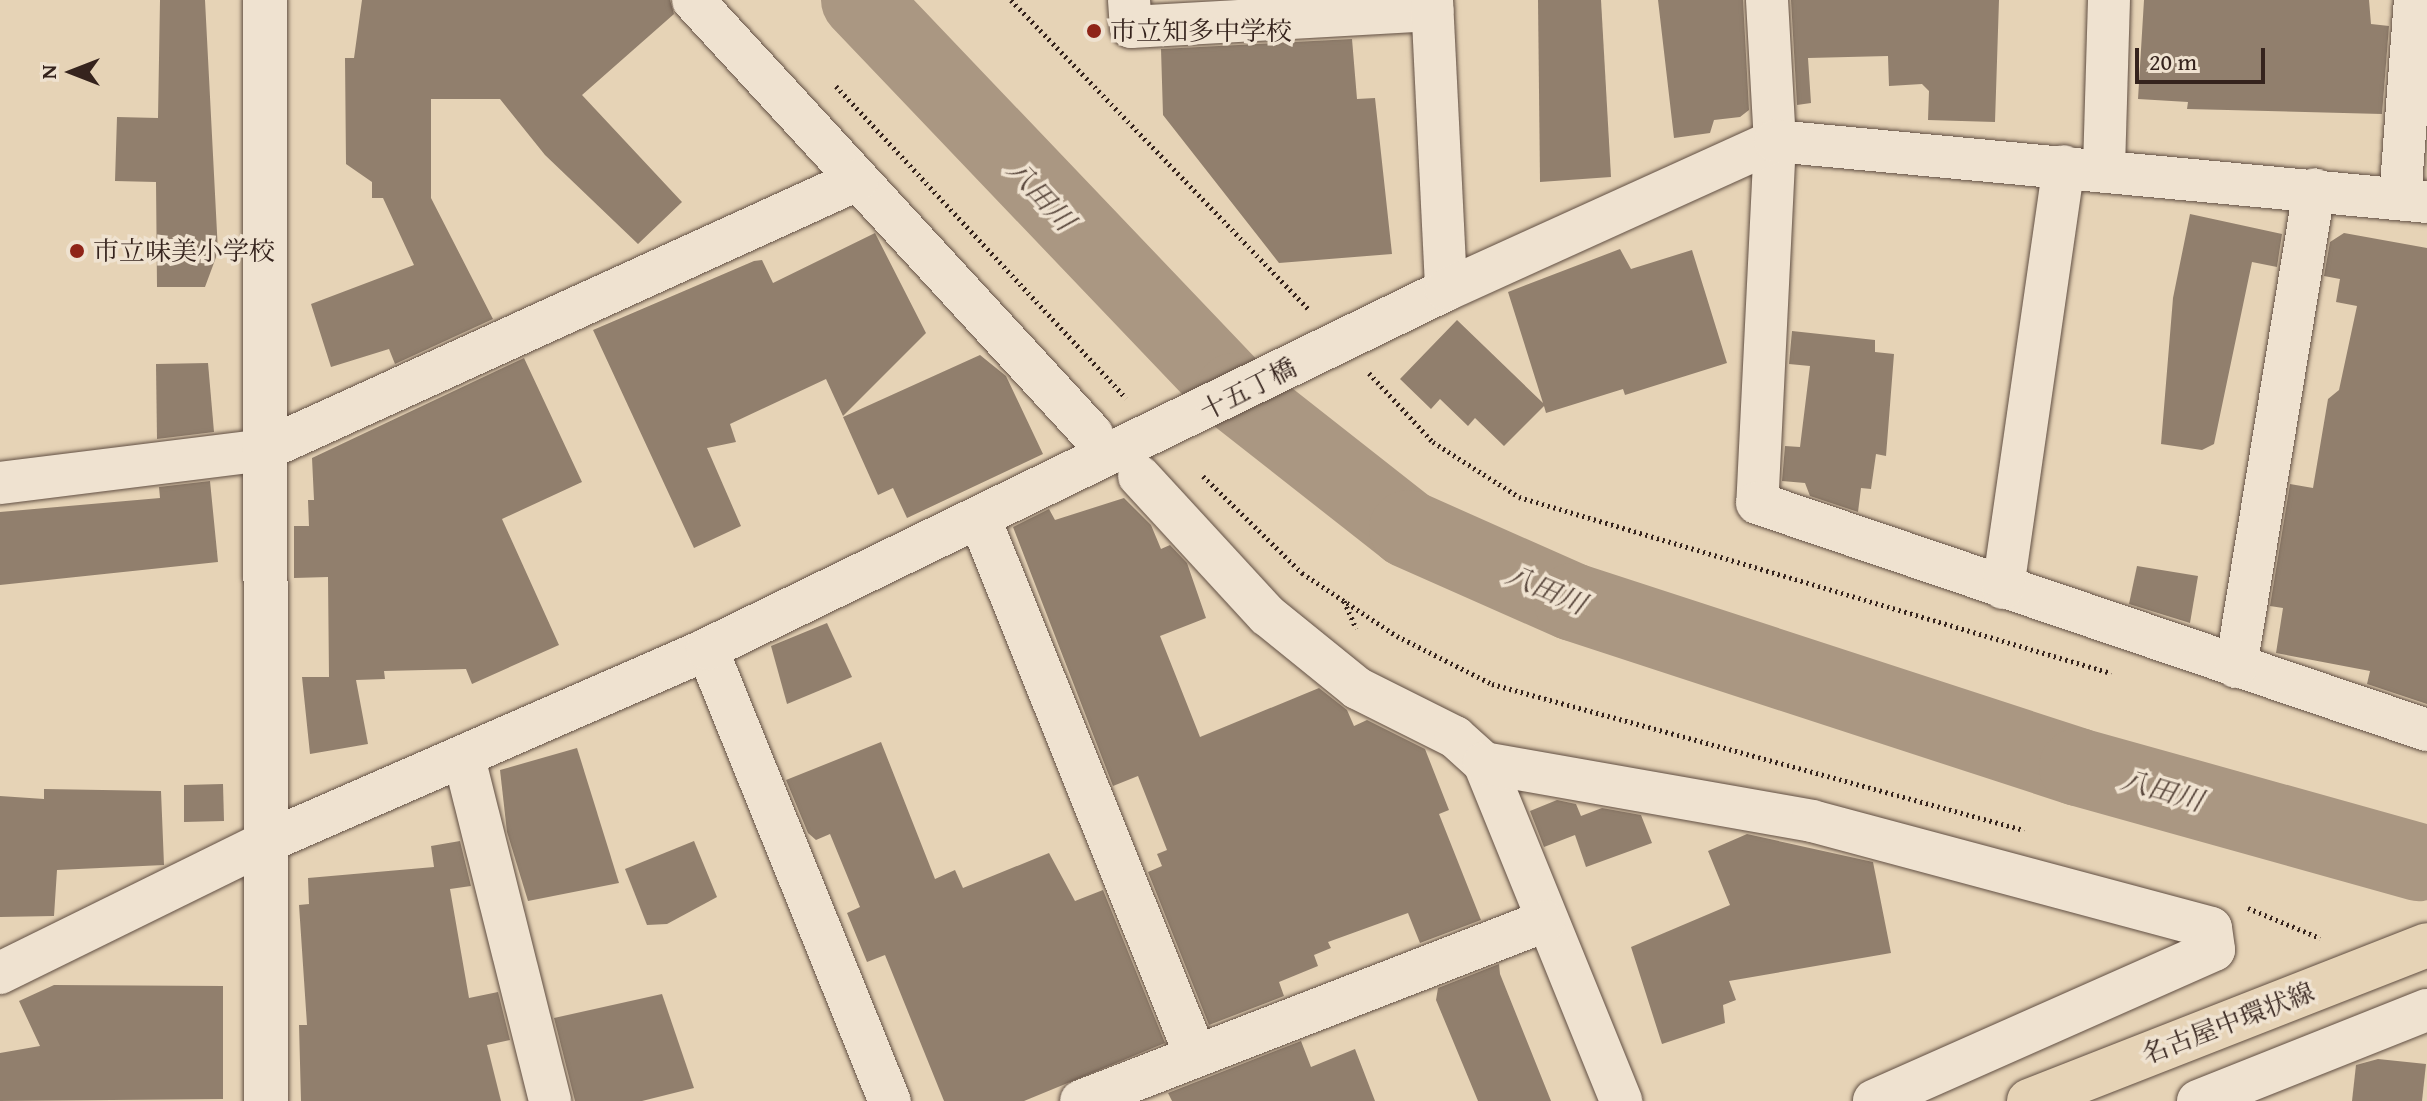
<!DOCTYPE html>
<html>
<head>
<meta charset="utf-8">
<style>
	body { margin:0 }
	#map { position:relative; width:2427px; height:1101px; overflow:hidden; background:#e6d3b6; font-family:"Gentium Book Plus","Noto Serif JP",serif }
	div>[style] { position:absolute }
	[style*='--x'] { left:calc(var(--x)*1px); top:calc(var(--y)*1px); width:calc(var(--w)*1px); rotate:calc(var(--a)*1deg) }
	.river>* { height:78px; margin:-39px; padding:0 39px; transform-origin:39px; border-radius:39px; background:#aa9782 }
	.building>* { inset:0; background:#917f6d }
	.path>* { height:5px; margin-top:-2.5px; transform-origin:0; background:repeating-linear-gradient(90deg,#35231d 0 2px,transparent 0 6px) }
	.roads { filter:drop-shadow(0 0 2px #614f43) drop-shadow(0 0 2px #614f43) }
	.street>* { height:42px; margin:-21px; padding:0 21px; transform-origin:21px; border-radius:21px; background:#efe2d0 }
	.secondary>* { height:44px; margin:-22px; padding:0 22px; transform-origin:22px; border-radius:22px; background:#efe2d0 }
	.primary>* { height:44px; margin:-22px; padding:0 22px; transform-origin:22px; border-radius:22px; background:#e6d3b6 }
	.dots>* { width:22px; height:22px; translate:-50% -50%; box-sizing:border-box; border:4px solid #efe2d0; border-radius:50% }
	span { translate:-50% -50%; white-space:nowrap; text-align:center; line-height:1.15; -webkit-text-stroke:7px #efe2d0; paint-order:stroke }
	.poi-label { font-size:26px; color:#35231d }
	.left { translate:0 -50%; text-align:left }
	.street-label { font-size:26px; color:#35231d }
	.water-label { font-size:28px; color:#58463b; font-style:italic }
	.north { position:absolute; left:32px; top:32px; width:80px; height:80px; -webkit-text-stroke:6px #efe2d0; paint-order:stroke; rotate:270deg; font-size:22px; font-weight:700; line-height:32px; text-align:center; color:#35231d }
	.north::after { content:''; display:block; margin:auto; width:28px; height:36px; background:#35231d; clip-path:polygon(50% 0,100% 100%,50% 72%,0 100%) }
	.scale { position:absolute; left:2135px; top:48px; width:130px; height:36px; box-sizing:border-box; border:4px solid #35231d; border-top:0; padding-left:10px; font-size:24px; line-height:28px; white-space:nowrap; color:#35231d; -webkit-text-stroke:6px #efe2d0; paint-order:stroke }
</style>
</head>
<body>
<div id="map">
	<div class="river">
		<div style="--x:860;--y:0;--w:542;--a:46.35"></div>
		<div style="--x:1234;--y:392;--w:221;--a:38.2"></div>
		<div style="--x:1408;--y:529;--w:180;--a:23.9"></div>
		<div style="--x:1573;--y:602;--w:531;--a:18.09"></div>
		<div style="--x:2078;--y:767;--w:354;--a:15.6"></div>
	</div>
	<div class="building">
		<div style="clip-path:polygon(160px 0,205px 0,218px 252px,205px 287px,157px 287px,156px 182px,115px 181px,117px 117px,158px 118px)"></div>
		<div style="clip-path:polygon(362px 0,670px 0,674px 14px,582px 95px,682px 202px,638px 244px,545px 155px,500px 99px,431px 99px,431px 198px,493px 319px,395px 364px,389px 349px,331px 367px,311px 304px,414px 265px,383px 198px,372px 198px,372px 182px,346px 164px,345px 58px,354px 58px)"></div>
		<div style="clip-path:polygon(1538px 0,1601px 0,1611px 177px,1540px 182px)"></div>
		<div style="clip-path:polygon(1658px 0,1743px 0,1749px 110px,1740px 117px,1714px 120px,1710px 133px,1674px 138px)"></div>
		<div style="clip-path:polygon(1791px 0,1999px 0,1995px 122px,1928px 120px,1929px 91px,1922px 84px,1889px 86px,1888px 56px,1808px 58px,1811px 103px,1797px 105px)"></div>
		<div style="clip-path:polygon(2144px 0,2369px 0,2371px 24px,2389px 26px,2382px 114px,2187px 109px,2188px 102px,2138px 99px)"></div>
		<div style="clip-path:polygon(1352px 39px,1357px 99px,1375px 98px,1392px 254px,1279px 263px,1163px 115px,1161px 49px)"></div>
		<div style="clip-path:polygon(2190px 214px,2282px 234px,2277px 267px,2252px 262px,2214px 444px,2202px 450px,2161px 444px,2173px 298px)"></div>
		<div style="clip-path:polygon(875px 233px,926px 333px,843px 416px,826px 379px,730px 424px,736px 442px,707px 448px,741px 526px,694px 548px,593px 330px,754px 261px,762px 260px,773px 283px)"></div>
		<div style="clip-path:polygon(2344px 233px,2427px 248px,2427px 704px,2367px 684px,2370px 671px,2276px 653px,2283px 608px,2270px 606px,2290px 484px,2313px 488px,2328px 399px,2339px 390px,2357px 306px,2336px 302px,2340px 279px,2324px 276px,2330px 242px)"></div>
		<div style="clip-path:polygon(1620px 249px,1631px 269px,1692px 250px,1727px 363px,1625px 395px,1623px 389px,1546px 413px,1544px 406px,1504px 446px,1475px 418px,1468px 426px,1440px 399px,1431px 409px,1400px 379px,1457px 320px,1543px 403px,1508px 292px)"></div>
		<div style="clip-path:polygon(1792px 331px,1875px 340px,1875px 352px,1894px 354px,1886px 456px,1876px 454px,1871px 489px,1861px 488px,1858px 512px,1810px 496px,1805px 483px,1782px 481px,1785px 446px,1800px 447px,1810px 366px,1789px 364px)"></div>
		<div style="clip-path:polygon(980px 355px,1006px 376px,1043px 454px,907px 518px,893px 488px,878px 495px,843px 417px)"></div>
		<div style="clip-path:polygon(524px 358px,582px 482px,502px 519px,559px 645px,472px 684px,466px 669px,384px 671px,385px 679px,356px 680px,368px 744px,310px 754px,302px 677px,329px 677px,328px 577px,294px 578px,294px 526px,309px 526px,308px 500px,314px 500px,312px 458px)"></div>
		<div style="clip-path:polygon(208px 363px,214px 432px,157px 439px,156px 364px)"></div>
		<div style="clip-path:polygon(210px 481px,218px 562px,0 585px,0 512px,160px 498px,159px 487px)"></div>
		<div style="clip-path:polygon(1124px 498px,1151px 525px,1161px 549px,1170px 545px,1187px 563px,1206px 618px,1160px 636px,1200px 737px,1319px 688px,1347px 710px,1354px 726px,1367px 720px,1425px 749px,1449px 810px,1439px 814px,1481px 920px,1420px 943px,1408px 913px,1328px 942px,1331px 948px,1314px 955px,1318px 966px,1279px 982px,1284px 996px,1209px 1025px,1148px 872px,1162px 866px,1157px 854px,1167px 850px,1138px 776px,1113px 786px,1013px 527px,1049px 509px,1055px 520px)"></div>
		<div style="clip-path:polygon(2137px 566px,2198px 576px,2190px 623px,2129px 604px)"></div>
		<div style="clip-path:polygon(827px 623px,852px 677px,787px 704px,771px 646px)"></div>
		<div style="clip-path:polygon(881px 742px,935px 879px,955px 870px,963px 888px,1049px 853px,1075px 901px,1103px 890px,1165px 1043px,1024px 1101px,944px 1101px,885px 955px,867px 962px,847px 913px,860px 907px,830px 834px,816px 840px,808px 833px,786px 780px)"></div>
		<div style="clip-path:polygon(577px 748px,619px 883px,528px 901px,507px 832px,500px 770px)"></div>
		<div style="clip-path:polygon(223px 784px,224px 821px,184px 822px,184px 785px)"></div>
		<div style="clip-path:polygon(44px 789px,161px 791px,164px 865px,57px 870px,54px 916px,0 917px,0 796px,44px 799px)"></div>
		<div style="clip-path:polygon(1557px 800px,1576px 804px,1581px 816px,1602px 808px,1641px 815px,1652px 843px,1586px 867px,1575px 835px,1544px 847px,1530px 811px)"></div>
		<div style="clip-path:polygon(1747px 834px,1873px 862px,1891px 953px,1729px 981px,1736px 1000px,1723px 1005px,1725px 1023px,1662px 1044px,1631px 947px,1730px 905px,1708px 851px)"></div>
		<div style="clip-path:polygon(460px 841px,471px 886px,450px 889px,469px 998px,498px 992px,510px 1040px,487px 1045px,501px 1101px,301px 1101px,299px 1025px,307px 1025px,299px 905px,309px 904px,308px 878px,434px 867px,431px 846px)"></div>
		<div style="clip-path:polygon(694px 841px,717px 897px,667px 924px,647px 925px,625px 869px)"></div>
		<div style="clip-path:polygon(1499px 964px,1500px 974px,1551px 1101px,1478px 1101px,1436px 1000px,1438px 988px)"></div>
		<div style="clip-path:polygon(54px 985px,223px 986px,223px 1099px,0 1101px,0 1053px,40px 1046px,19px 1001px)"></div>
		<div style="clip-path:polygon(662px 994px,694px 1088px,642px 1101px,575px 1101px,554px 1018px)"></div>
		<div style="clip-path:polygon(1301px 1041px,1311px 1067px,1355px 1049px,1375px 1101px,1172px 1101px,1168px 1093px)"></div>
		<div style="clip-path:polygon(2378px 1059px,2426px 1064px,2422px 1101px,2352px 1101px,2356px 1065px)"></div>
	</div>
	<div class="path">
		<div style="--x:1011;--y:0;--w:431;--a:46.1"></div>
		<div style="--x:836;--y:86;--w:426;--a:47.1"></div>
		<div style="--x:1369;--y:373;--w:94;--a:47.2"></div>
		<div style="--x:1433;--y:442;--w:102;--a:32.6"></div>
		<div style="--x:1519;--y:497;--w:618;--a:16.56"></div>
		<div style="--x:1203;--y:476;--w:139;--a:44.4"></div>
		<div style="--x:1302;--y:573;--w:114;--a:33.6"></div>
		<div style="--x:1397;--y:636;--w:106;--a:26.8"></div>
		<div style="--x:1492;--y:684;--w:552;--a:15.35"></div>
		<div style="--x:1344;--y:601;--w:30;--a:66"></div>
		<div style="--x:2248;--y:908;--w:78;--a:22.6"></div>
	</div>
	<div class="roads">
		<div class="street">
			<div style="--x:693;--y:0;--w:590;--a:47.41"></div>
			<div style="--x:1129;--y:0;--w:27;--a:86"></div>
			<div style="--x:1131;--y:27;--w:302;--a:-3.2"></div>
			<div style="--x:1432;--y:0;--w:290;--a:87.2"></div>
			<div style="--x:1767;--y:0;--w:141;--a:86.8"></div>
			<div style="--x:1775;--y:141;--w:362;--a:92.8"></div>
			<div style="--x:1757;--y:503;--w:707;--a:18.72"></div>
			<div style="--x:2104;--y:168;--w:168;--a:-88.3"></div>
			<div style="--x:2400;--y:199;--w:200;--a:-85.7"></div>
			<div style="--x:1139;--y:476;--w:189;--a:47.4"></div>
			<div style="--x:1267;--y:615;--w:116;--a:39"></div>
			<div style="--x:1357;--y:688;--w:110;--a:26.6"></div>
			<div style="--x:1455;--y:737;--w:39;--a:42"></div>
			<div style="--x:1484;--y:763;--w:365;--a:67.9"></div>
			<div style="--x:0;--y:483;--w:266;--a:-7.1"></div>
			<div style="--x:264;--y:450;--w:652;--a:-24.48"></div>
			<div style="--x:980;--y:519;--w:577;--a:68.11"></div>
			<div style="--x:2003;--y:588;--w:426;--a:-81.8"></div>
			<div style="--x:707;--y:649;--w:488;--a:68"></div>
			<div style="--x:2236;--y:667;--w:484;--a:-80.7"></div>
			<div style="--x:464;--y:758;--w:354;--a:75.9"></div>
			<div style="--x:1484;--y:763;--w:333;--a:10"></div>
			<div style="--x:1812;--y:821;--w:413;--a:15"></div>
			<div style="--x:2211;--y:928;--w:22;--a:82"></div>
			<div style="--x:2214;--y:950;--w:372;--a:156.1"></div>
			<div style="--x:0;--y:973;--w:297;--a:-26.2"></div>
			<div style="--x:266;--y:842;--w:481;--a:-23.6"></div>
			<div style="--x:707;--y:649;--w:822;--a:-25.91"></div>
			<div style="--x:1446;--y:290;--w:361;--a:-24.4"></div>
			<div style="--x:1775;--y:141;--w:655;--a:5.34"></div>
			<div style="--x:1081;--y:1101;--w:497;--a:-21.2"></div>
			<div style="--x:2198;--y:1101;--w:246;--a:-21.7"></div>
		</div>
		<div class="secondary">
			<div style="--x:265;--y:0;--w:1101;--a:89.95"></div>
		</div>
		<div class="primary">
			<div style="--x:2029;--y:1101;--w:427;--a:-21.4"></div>
		</div>
	</div>
	<div class="dots">
		<div style="left:1094px;top:31px;background:#8f2418"></div>
		<div style="left:77px;top:251px;background:#8f2418"></div>
	</div>
	<div class="poi-label">
		<span class="left" style="left:1110px;top:31px">市立知多中学校</span>
		<span class="left" style="left:93px;top:251px">市立味美小学校</span>
	</div>
	<div class="street-label">
		<span style="left:1248px;top:389px;rotate:-27deg">十五丁橋</span>
		<span style="left:2228px;top:1023px;rotate:-21deg">名古屋中環状線</span>
	</div>
	<div class="water-label">
		<span style="left:1041px;top:195px;rotate:47deg">八田川</span>
		<span style="left:1546px;top:589px;rotate:23deg">八田川</span>
		<span style="left:2162px;top:790px;rotate:16deg">八田川</span>
	</div>
	<div class="north">N</div>
	<div class="scale">20 m</div>
</div>
</body>
</html>
